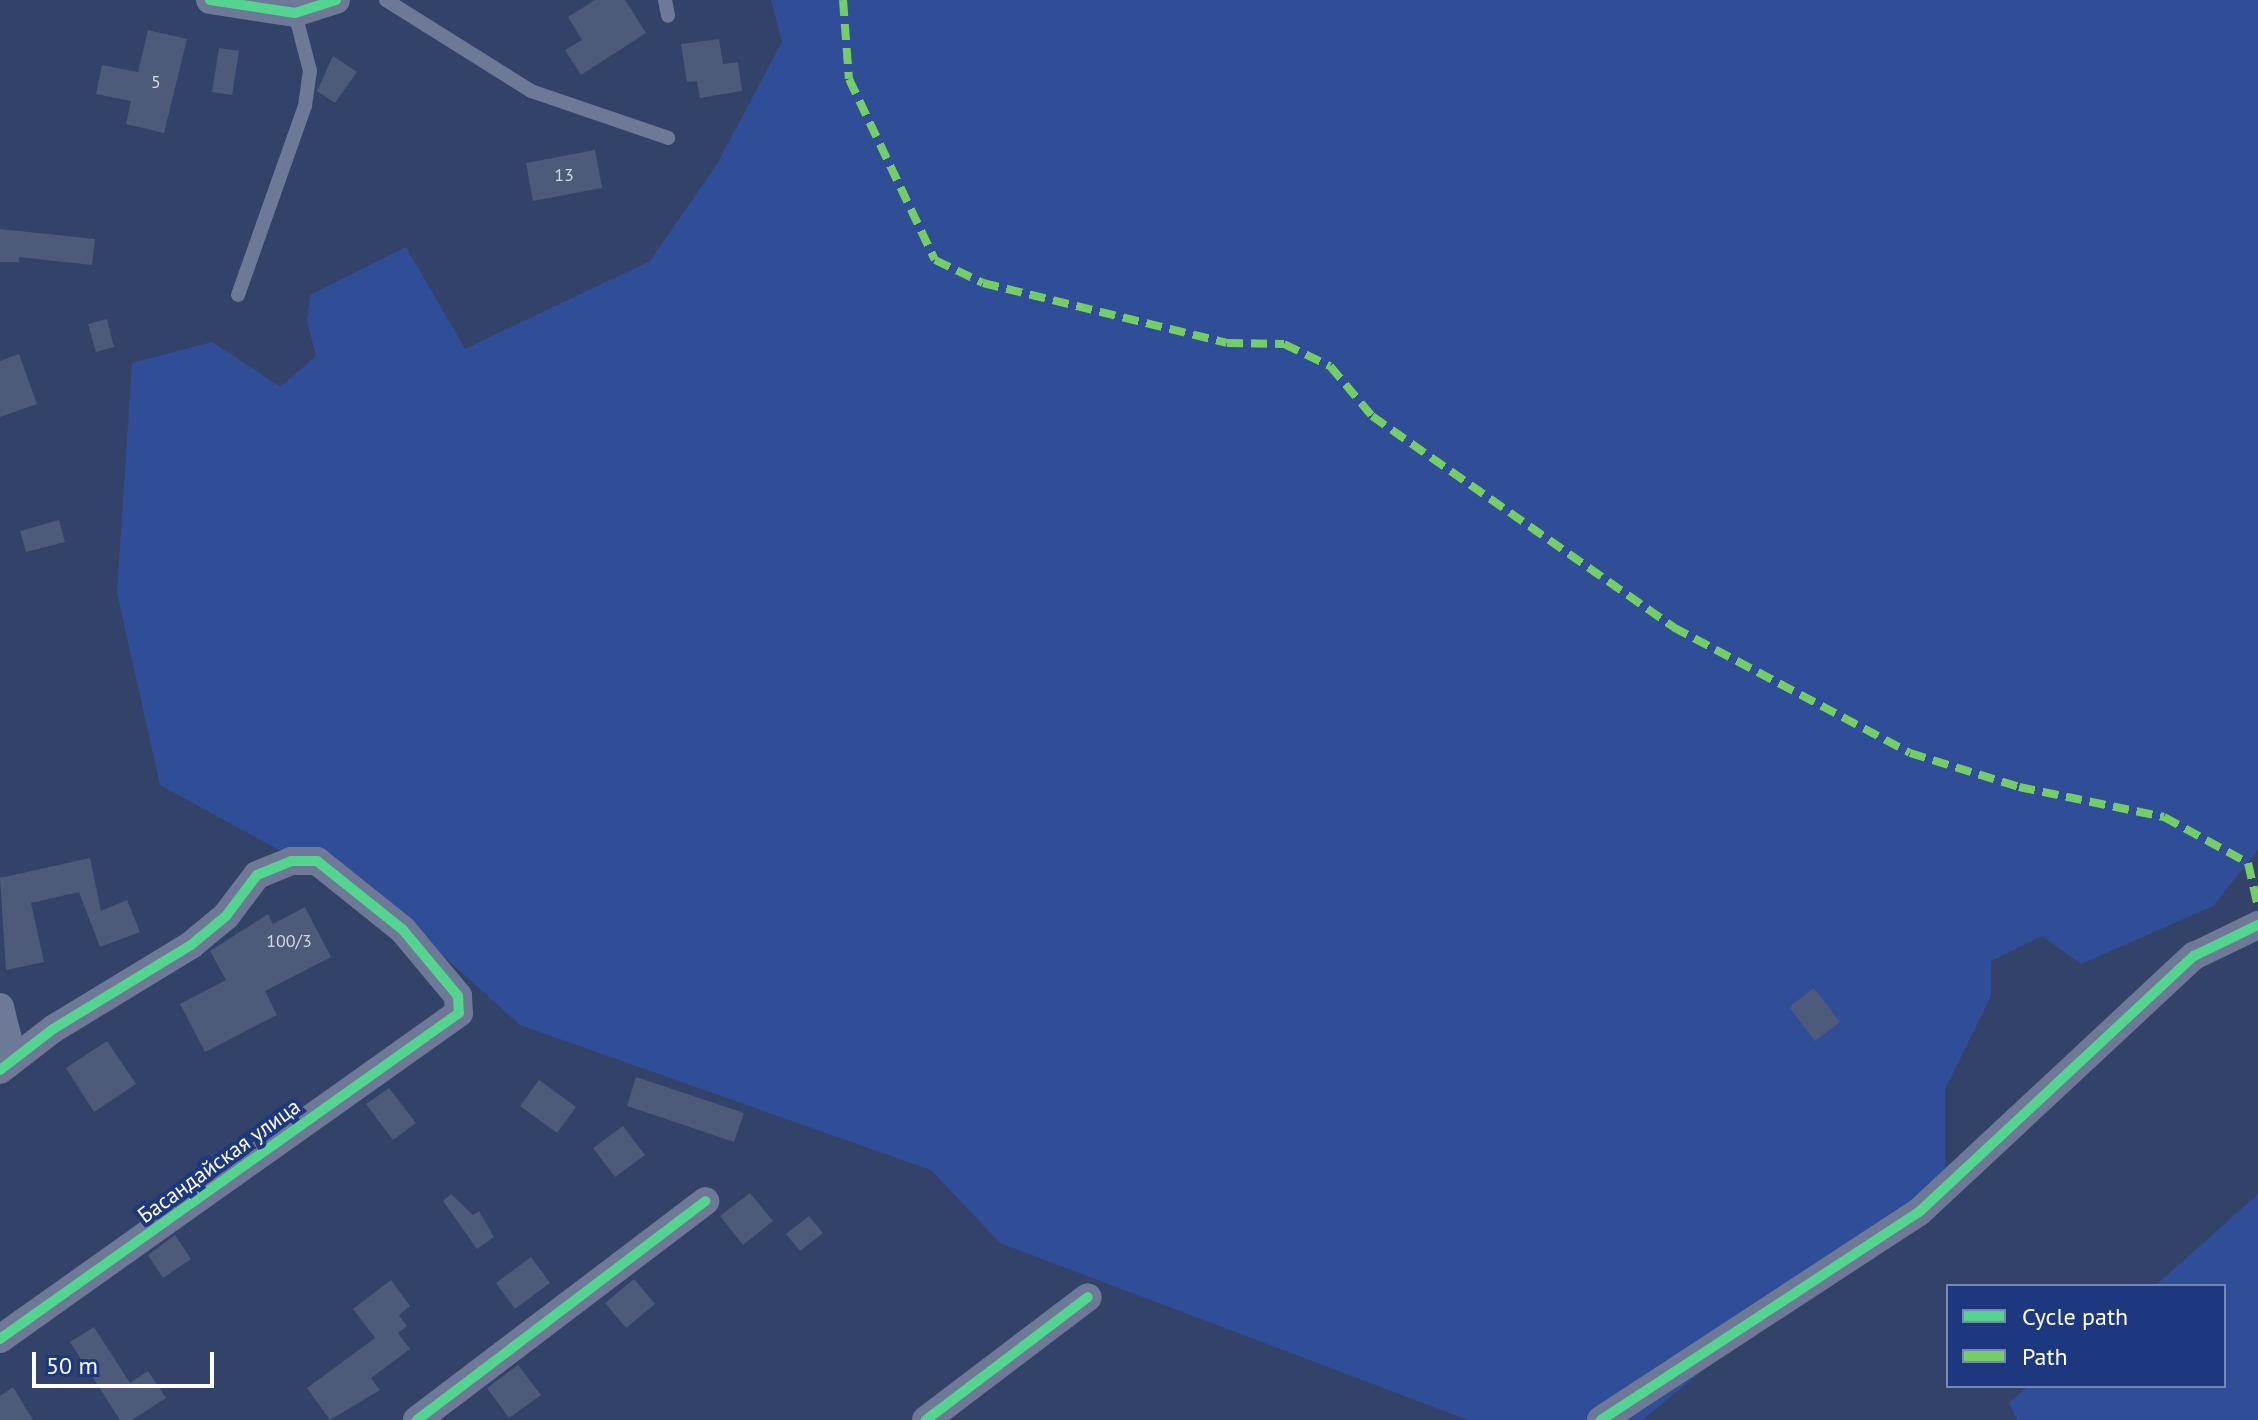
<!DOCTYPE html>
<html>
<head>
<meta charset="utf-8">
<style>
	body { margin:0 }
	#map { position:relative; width:2258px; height:1420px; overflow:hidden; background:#334269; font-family:"PT Sans",sans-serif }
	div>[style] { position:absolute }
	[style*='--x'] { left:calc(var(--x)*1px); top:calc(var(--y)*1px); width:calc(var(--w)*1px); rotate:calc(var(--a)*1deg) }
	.green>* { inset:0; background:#304e97 }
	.building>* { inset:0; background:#4d5a79 }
	.service>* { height:14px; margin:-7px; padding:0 7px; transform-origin:7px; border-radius:7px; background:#6e7997 }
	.minor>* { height:28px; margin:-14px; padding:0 14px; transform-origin:14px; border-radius:14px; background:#6e7997 }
	.quiet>* { height:8px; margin-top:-4px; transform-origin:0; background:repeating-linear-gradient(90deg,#74ce65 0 16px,transparent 0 24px) }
	.cycleway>* { height:10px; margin:-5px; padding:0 5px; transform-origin:5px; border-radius:5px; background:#53d58f }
	span { translate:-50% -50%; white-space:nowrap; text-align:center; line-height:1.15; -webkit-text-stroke:8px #1d387f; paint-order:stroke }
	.number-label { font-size:18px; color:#d2d6de }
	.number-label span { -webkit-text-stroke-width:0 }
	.street-label { font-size:22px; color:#fff }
	.legend { position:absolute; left:1946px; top:1284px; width:280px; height:104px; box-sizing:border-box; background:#1d387f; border:2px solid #7788b2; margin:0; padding:10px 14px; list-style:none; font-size:24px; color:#fff }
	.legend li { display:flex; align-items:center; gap:16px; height:40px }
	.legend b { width:40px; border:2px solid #7788b2 }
	.scale { position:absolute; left:32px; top:1352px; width:182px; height:36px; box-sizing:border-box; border:4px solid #fff; border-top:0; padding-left:10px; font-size:24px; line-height:28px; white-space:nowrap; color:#fff; -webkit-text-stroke:6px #1d387f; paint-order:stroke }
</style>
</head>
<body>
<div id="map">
	<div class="green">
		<div style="clip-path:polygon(771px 0,2258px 0,2258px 850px,2213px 906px,2081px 964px,2042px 936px,1991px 961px,1991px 996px,1945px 1089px,1945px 1190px,1843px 1257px,1642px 1420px,1468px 1420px,1000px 1243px,931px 1170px,520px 1025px,398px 915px,160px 785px,117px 593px,132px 363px,212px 342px,280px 387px,316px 356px,307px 321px,310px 295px,406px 247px,465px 349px,650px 261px,717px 164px,782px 42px)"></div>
		<div style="clip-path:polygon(2258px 1194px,2258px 1420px,2017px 1420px,2009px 1402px,2029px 1386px,2224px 1386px,2224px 1286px,2155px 1286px)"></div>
	</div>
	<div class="building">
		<div style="clip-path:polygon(595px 0,625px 0,646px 33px,581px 75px,565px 50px,582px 40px,568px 17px)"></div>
		<div style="clip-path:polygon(148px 30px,187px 39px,164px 133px,126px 124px,131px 101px,96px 94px,102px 65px,138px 72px)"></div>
		<div style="clip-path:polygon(719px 39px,723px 64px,738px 62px,742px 91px,700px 98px,697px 81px,687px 82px,681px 44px)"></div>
		<div style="clip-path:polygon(219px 48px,239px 51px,232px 95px,212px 92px)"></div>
		<div style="clip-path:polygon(333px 56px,357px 72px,335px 103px,317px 91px)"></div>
		<div style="clip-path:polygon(595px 150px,602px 188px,533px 201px,526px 163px)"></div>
		<div style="clip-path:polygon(0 229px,95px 239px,92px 265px,19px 257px,19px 262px,0 262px)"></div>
		<div style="clip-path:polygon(107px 319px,114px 347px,96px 352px,88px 324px)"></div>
		<div style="clip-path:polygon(19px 354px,37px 404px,0 417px,0 361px)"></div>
		<div style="clip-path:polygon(59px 520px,65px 542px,26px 552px,20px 531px)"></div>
		<div style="clip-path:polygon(90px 858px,101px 911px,127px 900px,140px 932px,100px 947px,79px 892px,31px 903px,44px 962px,6px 970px,0 878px)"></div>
		<div style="clip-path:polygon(305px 907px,331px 957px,265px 991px,277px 1015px,205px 1052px,180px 1004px,226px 980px,210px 951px,268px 914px,273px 924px)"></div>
		<div style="clip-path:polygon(1814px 988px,1840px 1022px,1815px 1041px,1789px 1007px)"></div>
		<div style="clip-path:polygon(107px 1041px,136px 1084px,94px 1112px,66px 1068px)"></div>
		<div style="clip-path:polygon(636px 1077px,744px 1113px,734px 1142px,627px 1106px)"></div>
		<div style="clip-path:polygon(539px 1080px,576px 1107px,557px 1133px,520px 1106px)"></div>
		<div style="clip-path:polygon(389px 1088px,416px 1123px,393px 1140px,366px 1104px)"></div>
		<div style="clip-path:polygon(623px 1126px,645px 1155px,615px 1177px,593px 1148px)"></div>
		<div style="clip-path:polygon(750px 1193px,773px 1221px,743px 1245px,720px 1216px)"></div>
		<div style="clip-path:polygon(451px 1194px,473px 1215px,479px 1211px,494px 1237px,477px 1249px,443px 1201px)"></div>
		<div style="clip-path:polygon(809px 1216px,823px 1233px,800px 1251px,786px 1234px)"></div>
		<div style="clip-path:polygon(175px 1235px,191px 1259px,163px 1278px,148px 1255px)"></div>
		<div style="clip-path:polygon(531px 1257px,550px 1283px,515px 1309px,496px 1283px)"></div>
		<div style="clip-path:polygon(634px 1279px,655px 1304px,626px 1328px,605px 1303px)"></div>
		<div style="clip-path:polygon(391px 1280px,410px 1306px,399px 1315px,407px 1326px,398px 1333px,410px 1349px,371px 1378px,380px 1390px,330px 1420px,307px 1388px,375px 1338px,353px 1309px)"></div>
		<div style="clip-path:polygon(94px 1327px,130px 1383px,148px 1371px,166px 1398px,132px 1420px,120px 1420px,70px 1342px)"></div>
		<div style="clip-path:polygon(518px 1365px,541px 1395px,509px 1418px,487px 1388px)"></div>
		<div style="clip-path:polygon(13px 1387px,33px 1420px,0 1420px,0 1396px)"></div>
	</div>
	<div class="service">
		<div style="--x:386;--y:0;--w:171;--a:32.1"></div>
		<div style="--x:531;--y:91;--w:145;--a:18.9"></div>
		<div style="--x:665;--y:0;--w:16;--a:79"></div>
		<div style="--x:238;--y:295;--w:201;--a:-70.5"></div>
		<div style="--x:305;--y:106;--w:35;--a:-82"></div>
		<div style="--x:310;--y:71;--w:60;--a:-104.5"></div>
	</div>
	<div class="minor">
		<div style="--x:210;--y:0;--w:86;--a:8.7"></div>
		<div style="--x:295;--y:13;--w:43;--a:-17.6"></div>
		<div style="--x:0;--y:1007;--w:54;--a:76"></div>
		<div style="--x:0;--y:1070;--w:67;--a:-37.7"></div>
		<div style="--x:53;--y:1029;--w:162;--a:-31.3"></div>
		<div style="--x:191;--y:945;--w:45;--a:-39.6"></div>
		<div style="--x:226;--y:916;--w:51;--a:-52.9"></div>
		<div style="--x:257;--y:875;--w:37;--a:-22"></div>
		<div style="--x:291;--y:861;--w:26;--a:0"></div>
		<div style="--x:317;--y:861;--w:110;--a:38.7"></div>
		<div style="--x:403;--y:930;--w:86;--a:50.2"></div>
		<div style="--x:458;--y:996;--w:17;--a:87"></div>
		<div style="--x:459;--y:1013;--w:563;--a:144.62"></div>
		<div style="--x:417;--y:1420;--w:362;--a:-37.2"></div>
		<div style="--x:926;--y:1420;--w:203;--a:-37.2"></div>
		<div style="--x:1601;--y:1420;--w:380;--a:-33.2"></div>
		<div style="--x:1919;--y:1212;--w:376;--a:-43"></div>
		<div style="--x:2194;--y:956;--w:71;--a:-25.8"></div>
	</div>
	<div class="quiet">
		<div style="--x:843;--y:0;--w:79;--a:85.7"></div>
		<div style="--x:849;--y:79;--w:200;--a:64.6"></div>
		<div style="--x:935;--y:260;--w:53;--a:25.6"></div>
		<div style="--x:983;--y:283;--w:251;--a:13.8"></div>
		<div style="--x:1227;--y:343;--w:57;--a:1"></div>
		<div style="--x:1284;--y:344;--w:51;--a:25.6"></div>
		<div style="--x:1330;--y:366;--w:65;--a:50"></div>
		<div style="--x:1372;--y:416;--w:368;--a:35"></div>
		<div style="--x:1673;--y:627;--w:268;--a:28"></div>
		<div style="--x:1910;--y:753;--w:114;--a:17.3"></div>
		<div style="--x:2019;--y:787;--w:148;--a:11.7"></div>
		<div style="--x:2164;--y:817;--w:96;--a:28.7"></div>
		<div style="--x:2248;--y:863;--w:45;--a:77.2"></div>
	</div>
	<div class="cycleway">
		<div style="--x:210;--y:0;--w:86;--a:8.7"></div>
		<div style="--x:295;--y:13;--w:43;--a:-17.6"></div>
		<div style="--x:0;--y:1070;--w:67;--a:-37.7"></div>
		<div style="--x:53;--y:1029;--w:162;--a:-31.3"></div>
		<div style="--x:191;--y:945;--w:45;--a:-39.6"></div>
		<div style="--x:226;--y:916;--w:51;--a:-52.9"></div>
		<div style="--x:257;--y:875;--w:37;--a:-22"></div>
		<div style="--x:291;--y:861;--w:26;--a:0"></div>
		<div style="--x:317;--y:861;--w:110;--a:38.7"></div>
		<div style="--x:403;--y:930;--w:86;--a:50.2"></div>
		<div style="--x:458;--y:996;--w:17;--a:87"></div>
		<div style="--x:459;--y:1013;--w:563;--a:144.62"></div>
		<div style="--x:417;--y:1420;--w:362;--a:-37.2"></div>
		<div style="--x:926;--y:1420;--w:203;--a:-37.2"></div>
		<div style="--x:1601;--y:1420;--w:380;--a:-33.2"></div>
		<div style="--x:1919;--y:1212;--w:376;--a:-43"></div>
		<div style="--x:2194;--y:956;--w:71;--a:-25.8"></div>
	</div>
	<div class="number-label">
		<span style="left:156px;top:82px">5</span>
		<span style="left:564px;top:175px">13</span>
		<span style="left:289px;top:941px">100/3</span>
	</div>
	<div class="street-label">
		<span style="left:219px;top:1161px;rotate:-36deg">Басандайская улица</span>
	</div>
	<ul class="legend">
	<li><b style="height:10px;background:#53d58f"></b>Cycle path</li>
	<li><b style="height:10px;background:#74ce65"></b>Path</li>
	</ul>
	<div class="scale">50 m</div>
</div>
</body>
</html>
